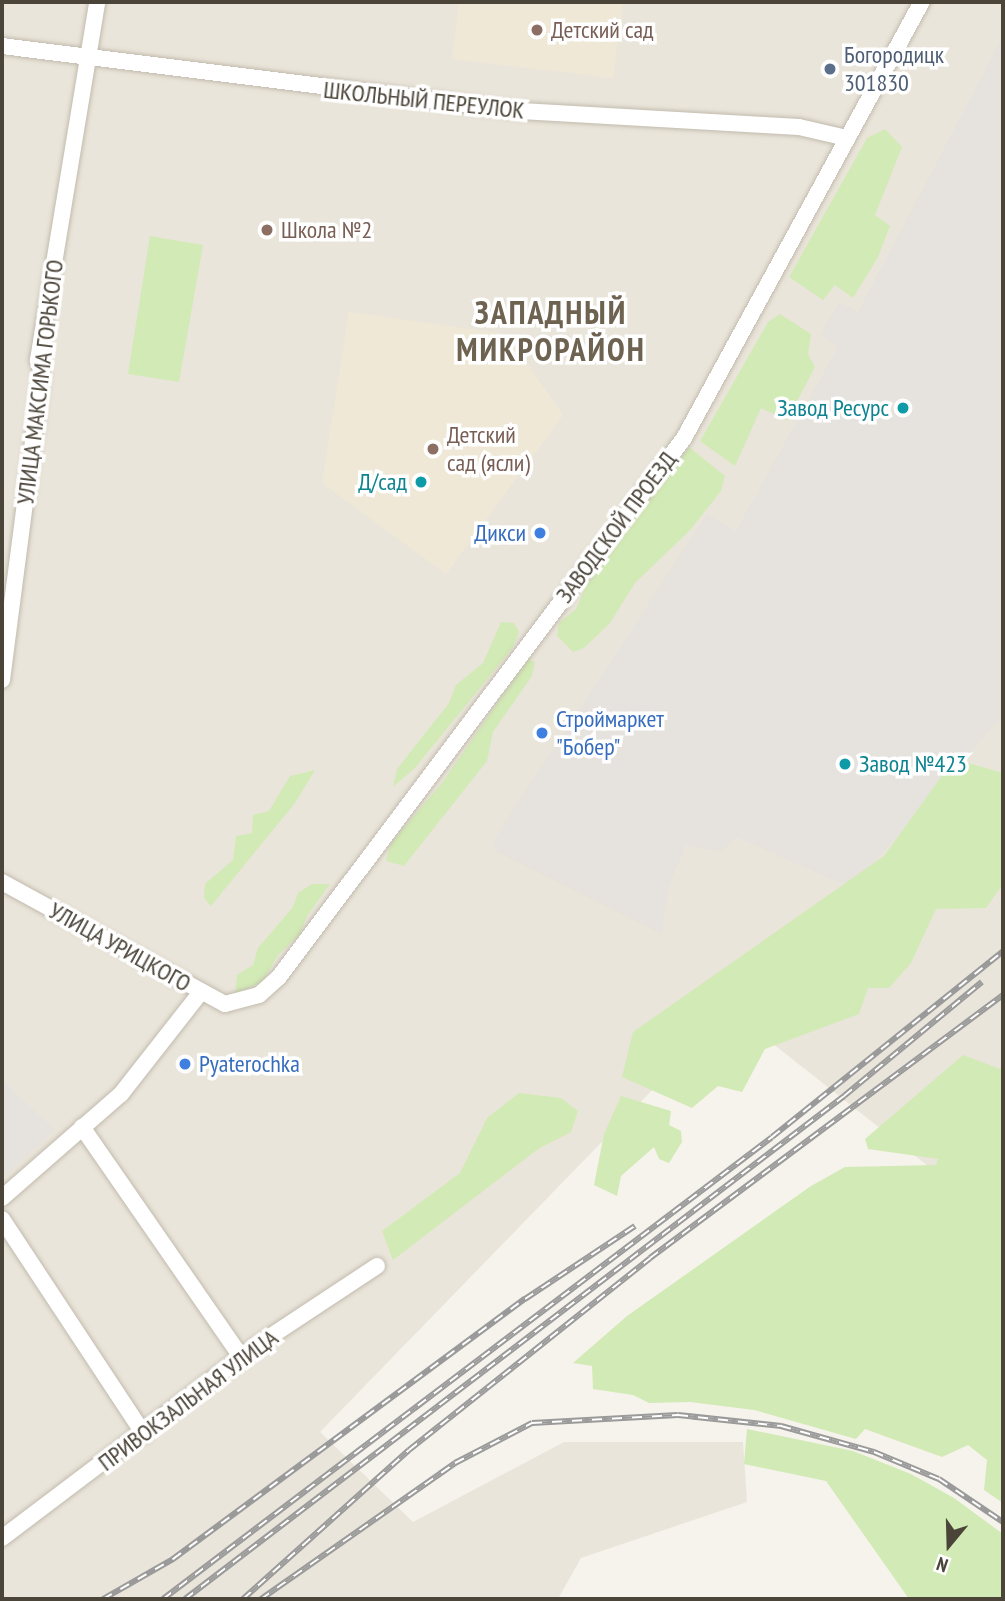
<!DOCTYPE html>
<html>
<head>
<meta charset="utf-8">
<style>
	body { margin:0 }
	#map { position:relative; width:1005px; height:1601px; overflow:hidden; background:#f6f3ec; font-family:"PT Sans Narrow",sans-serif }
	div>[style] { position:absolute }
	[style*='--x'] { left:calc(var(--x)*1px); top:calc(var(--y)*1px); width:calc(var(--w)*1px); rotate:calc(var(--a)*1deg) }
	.residential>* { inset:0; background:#eae5da }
	.industrial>* { inset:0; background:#e6e2dd }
	.education>* { inset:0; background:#efe8d6 }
	.green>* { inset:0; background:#d2eab5 }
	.roads { filter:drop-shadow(0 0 2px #c2bbae) drop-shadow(0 0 2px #c2bbae) }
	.minor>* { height:16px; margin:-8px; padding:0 8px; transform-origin:8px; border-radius:8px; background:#fff }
	.rail>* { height:6px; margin-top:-3px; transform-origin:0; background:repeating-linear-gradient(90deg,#fff 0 10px,#9a9a9a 0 20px); box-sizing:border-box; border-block:2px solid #9a9a9a }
	.dots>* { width:19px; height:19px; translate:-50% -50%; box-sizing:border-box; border:4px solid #fff; border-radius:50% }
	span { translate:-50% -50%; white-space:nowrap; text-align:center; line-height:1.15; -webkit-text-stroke:7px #fff; paint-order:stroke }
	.education-label { font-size:24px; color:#785e54 }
	.left { translate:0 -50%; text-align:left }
	.service-label { font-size:24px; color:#4e5e75 }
	.street-label { font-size:24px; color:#4b4439 }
	.culture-label { font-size:24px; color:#0d838f }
	.right { translate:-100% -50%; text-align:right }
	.shop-label { font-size:24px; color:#366cbe }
	.district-label { font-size:32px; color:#6e6250; font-weight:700; letter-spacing:2px }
	.frame { position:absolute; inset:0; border:4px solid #4b4439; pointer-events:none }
	.north { position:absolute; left:914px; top:1510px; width:70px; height:70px; -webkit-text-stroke:5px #fff; paint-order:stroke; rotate:199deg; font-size:19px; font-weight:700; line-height:28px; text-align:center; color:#4b4439 }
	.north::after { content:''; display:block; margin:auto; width:24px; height:32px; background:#4b4439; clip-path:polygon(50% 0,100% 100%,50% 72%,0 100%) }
</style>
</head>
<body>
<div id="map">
	<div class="residential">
		<div style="clip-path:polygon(2px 2px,1003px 2px,1003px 1225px,730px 1010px,320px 1432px,413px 1522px,564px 1442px,743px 1442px,747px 1502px,581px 1558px,558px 1599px,2px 1599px)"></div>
	</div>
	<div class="industrial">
		<div style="clip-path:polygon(1001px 40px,1003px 715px,852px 888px,736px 837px,721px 852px,686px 845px,668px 889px,662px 934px,497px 852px,493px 841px,707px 514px,736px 531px,838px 347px,820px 335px,839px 302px,858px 312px)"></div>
		<div style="clip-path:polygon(2px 1080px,55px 1130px,2px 1179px)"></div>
	</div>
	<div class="education">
		<div style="clip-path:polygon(459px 2px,623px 2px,613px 78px,452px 59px)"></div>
		<div style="clip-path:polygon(349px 312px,506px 334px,563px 415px,446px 574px,322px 483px)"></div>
	</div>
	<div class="green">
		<div style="clip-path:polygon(885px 129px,902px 147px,875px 215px,890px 226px,878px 257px,853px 298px,835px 285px,823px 300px,789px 277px,867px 138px)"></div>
		<div style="clip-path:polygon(150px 236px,203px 245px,179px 382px,128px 374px)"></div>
		<div style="clip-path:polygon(780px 314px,811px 334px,808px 354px,815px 367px,787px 420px,761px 408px,735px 466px,700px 441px,768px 322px)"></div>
		<div style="clip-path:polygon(689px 447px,725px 476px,721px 491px,690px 530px,635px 583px,610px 623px,584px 648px,573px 652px,557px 636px,559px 623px,576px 609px,586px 586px)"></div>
		<div style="clip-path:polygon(501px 622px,514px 623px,519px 632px,513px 647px,415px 768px,393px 787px,397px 769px,449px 703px,456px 685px,483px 663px)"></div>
		<div style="clip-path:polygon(528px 659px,535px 662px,532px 676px,493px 732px,487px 761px,404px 866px,386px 861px,391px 843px,442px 783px)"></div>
		<div style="clip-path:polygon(954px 759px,1003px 773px,1003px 884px,986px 908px,936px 909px,911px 963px,889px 988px,868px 988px,859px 1014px,765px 1049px,742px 1092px,718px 1086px,692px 1108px,622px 1077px,633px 1032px,884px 856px)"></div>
		<div style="clip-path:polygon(315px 770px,295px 803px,211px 906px,204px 898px,205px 884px,233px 860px,236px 836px,252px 833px,253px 815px,269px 811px,290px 776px)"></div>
		<div style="clip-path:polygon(312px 884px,330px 884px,307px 916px,300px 934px,278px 955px,263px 981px,235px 996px,237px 975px,253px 965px,258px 948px,293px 907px,298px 893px)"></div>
		<div style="clip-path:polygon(963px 1055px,1003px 1070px,1003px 1503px,984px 1490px,987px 1460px,968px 1445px,942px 1457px,865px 1429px,856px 1439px,754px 1410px,690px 1402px,649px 1403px,633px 1395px,593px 1389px,592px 1366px,573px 1363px,627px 1316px,811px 1186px,845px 1167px,936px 1165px,938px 1159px,868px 1149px,865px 1139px)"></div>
		<div style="clip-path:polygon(519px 1093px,561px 1098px,578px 1111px,571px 1132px,538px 1149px,393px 1260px,382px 1231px,460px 1173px,487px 1118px)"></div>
		<div style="clip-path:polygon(621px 1096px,671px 1111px,669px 1125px,681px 1131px,682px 1142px,669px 1163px,659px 1159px,654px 1147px,621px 1176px,617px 1196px,594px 1185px,604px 1134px)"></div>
		<div style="clip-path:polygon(747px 1429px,853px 1451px,911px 1474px,954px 1498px,1003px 1534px,1003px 1599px,909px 1599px,826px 1481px,744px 1464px)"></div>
	</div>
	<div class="roads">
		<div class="minor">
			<div style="--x:2;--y:46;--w:523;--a:7.14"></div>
			<div style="--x:521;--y:111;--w:278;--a:3.3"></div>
			<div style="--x:799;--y:127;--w:49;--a:12.9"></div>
			<div style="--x:2;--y:680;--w:309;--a:-82.6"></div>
			<div style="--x:42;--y:374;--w:15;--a:-106"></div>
			<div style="--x:38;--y:360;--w:363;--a:-80.6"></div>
			<div style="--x:2;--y:882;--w:254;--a:28.7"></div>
			<div style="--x:225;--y:1004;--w:35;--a:-15"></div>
			<div style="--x:259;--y:995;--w:27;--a:-42"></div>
			<div style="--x:279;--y:977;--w:674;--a:-53.08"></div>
			<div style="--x:684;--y:438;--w:497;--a:-61.4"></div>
			<div style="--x:82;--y:1127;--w:281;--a:55.3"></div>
			<div style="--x:2;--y:1198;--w:158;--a:-41.2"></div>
			<div style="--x:121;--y:1094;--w:130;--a:-51.9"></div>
			<div style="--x:2;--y:1219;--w:258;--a:56.6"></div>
			<div style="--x:2;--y:1538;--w:318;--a:-37.1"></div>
			<div style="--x:256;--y:1346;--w:145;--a:-33.5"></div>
		</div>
	</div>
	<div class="rail">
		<div style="--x:103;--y:1599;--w:81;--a:-29.7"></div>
		<div style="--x:173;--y:1559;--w:438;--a:-36.5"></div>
		<div style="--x:525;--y:1299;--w:132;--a:-33.6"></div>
		<div style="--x:163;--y:1599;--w:764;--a:-37.18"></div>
		<div style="--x:772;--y:1137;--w:297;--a:-38.8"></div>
		<div style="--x:185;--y:1599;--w:829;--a:-37.35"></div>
		<div style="--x:844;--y:1096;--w:179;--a:-39.6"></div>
		<div style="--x:243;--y:1599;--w:223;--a:-41.9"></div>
		<div style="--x:409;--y:1450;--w:308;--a:-38.5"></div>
		<div style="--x:650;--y:1258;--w:440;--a:-36.7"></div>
		<div style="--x:261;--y:1599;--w:237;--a:-35"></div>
		<div style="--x:455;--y:1463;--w:87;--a:-27.5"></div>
		<div style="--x:532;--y:1423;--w:146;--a:-3.1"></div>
		<div style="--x:678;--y:1415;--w:104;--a:6.1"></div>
		<div style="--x:781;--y:1426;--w:97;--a:15.6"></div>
		<div style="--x:874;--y:1452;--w:70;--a:22.6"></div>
		<div style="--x:939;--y:1479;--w:77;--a:33.9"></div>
	</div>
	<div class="dots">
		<div style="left:537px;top:30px;background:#8d6e63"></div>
		<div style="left:830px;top:69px;background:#5c6f8a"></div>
		<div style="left:267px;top:230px;background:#8d6e63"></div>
		<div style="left:903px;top:408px;background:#0f9aa8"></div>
		<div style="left:433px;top:449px;background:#8d6e63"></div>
		<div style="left:421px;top:482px;background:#0f9aa8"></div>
		<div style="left:540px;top:533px;background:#3f7fe0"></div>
		<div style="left:542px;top:733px;background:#3f7fe0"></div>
		<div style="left:845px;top:764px;background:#0f9aa8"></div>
		<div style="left:185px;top:1064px;background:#3f7fe0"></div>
	</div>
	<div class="education-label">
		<span class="left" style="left:551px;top:30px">Детский сад</span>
		<span class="left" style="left:281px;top:230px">Школа №2</span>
		<span class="left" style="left:447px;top:449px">Детский<br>сад (ясли)</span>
	</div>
	<div class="service-label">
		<span class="left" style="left:844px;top:69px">Богородицк<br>301830</span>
	</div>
	<div class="street-label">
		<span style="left:424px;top:100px;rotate:6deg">ШКОЛЬНЫЙ ПЕРЕУЛОК</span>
		<span style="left:40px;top:382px;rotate:-83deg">УЛИЦА МАКСИМА ГОРЬКОГО</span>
		<span style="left:616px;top:527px;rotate:-53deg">ЗАВОДСКОЙ ПРОЕЗД</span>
		<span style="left:120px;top:947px;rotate:29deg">УЛИЦА УРИЦКОГО</span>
		<span style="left:188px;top:1400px;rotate:-37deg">ПРИВОКЗАЛЬНАЯ УЛИЦА</span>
	</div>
	<div class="culture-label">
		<span class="right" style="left:889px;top:408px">Завод Ресурс</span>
		<span class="right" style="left:407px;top:482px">Д/сад</span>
		<span class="left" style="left:859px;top:764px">Завод №423</span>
	</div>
	<div class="shop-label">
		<span class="right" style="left:526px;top:533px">Дикси</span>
		<span class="left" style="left:556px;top:733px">Строймаркет<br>"Бобер"</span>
		<span class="left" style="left:199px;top:1064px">Pyaterochka</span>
	</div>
	<div class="district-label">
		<span style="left:551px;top:331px">ЗАПАДНЫЙ<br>МИКРОРАЙОН</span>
	</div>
	<div class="frame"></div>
	<div class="north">N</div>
</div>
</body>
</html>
